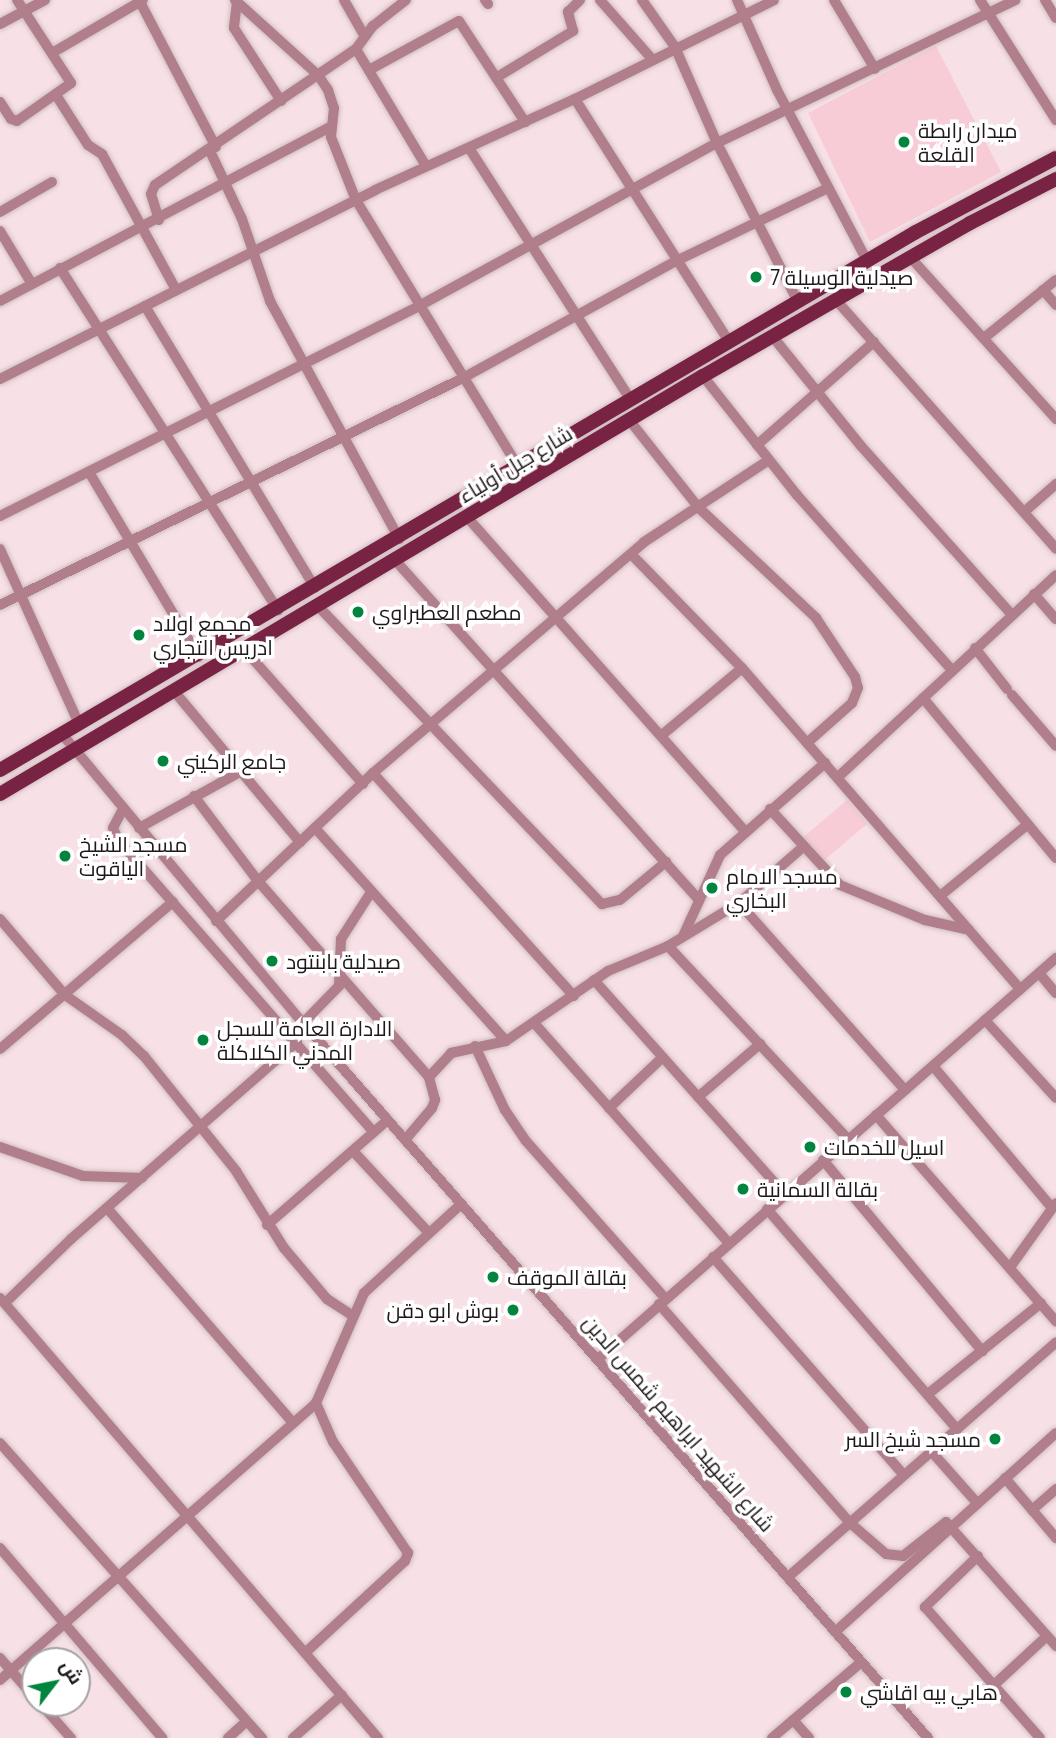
<!DOCTYPE html>
<html>
<head>
<meta charset="utf-8">
<style>
	body { margin:0 }
	#map { position:relative; width:1056px; height:1738px; overflow:hidden; background:#f7e1e6; font-family:Manrope,Cairo,sans-serif }
	div>[style] { position:absolute }
	[style*='--x'] { left:calc(var(--x)*1px); top:calc(var(--y)*1px); width:calc(var(--w)*1px); rotate:calc(var(--a)*1deg) }
	.green>* { inset:0; background:#f8ccd7 }
	.roads { filter:drop-shadow(0 0 2px #d0bdc1) drop-shadow(0 0 2px #d0bdc1) }
	.minor>* { height:10px; margin:-5px; padding:0 5px; transform-origin:5px; border-radius:5px; background:#b17e8c }
	.major>* { height:14px; margin:-7px; padding:0 7px; transform-origin:7px; border-radius:7px; background:#782343 }
	.dots>* { width:19px; height:19px; translate:-50% -50%; box-sizing:border-box; border:4px solid #fff; border-radius:50% }
	span { translate:-50% -50%; white-space:nowrap; text-align:center; line-height:1.15; -webkit-text-stroke:7px #fff; paint-order:stroke }
	.poi-label { font-size:21px; color:#1f181a }
	.left { translate:0 -50%; text-align:left }
	.right { translate:-100% -50%; text-align:right }
	.street-label { font-size:21px; color:#1f181a }
	.north { position:absolute; left:21px; top:1647px; width:70px; height:70px; box-sizing:border-box; background:#fff; border:2px solid #a5a3a3; border-radius:50%; rotate:58deg; font-size:19px; font-weight:700; line-height:28px; text-align:center; color:#1f181a }
	.north::after { content:''; display:block; margin:auto; width:24px; height:32px; background:#00843e; clip-path:polygon(50% 0,100% 100%,50% 72%,0 100%) }
</style>
</head>
<body>
<div id="map">
	<div class="green">
		<div style="clip-path:polygon(936px 46px,1001px 172px,870px 242px,808px 113px)"></div>
		<div style="clip-path:polygon(847px 800px,867px 824px,821px 863px,801px 839px)"></div>
	</div>
	<div class="roads">
		<div class="minor">
			<div style="--x:139;--y:0;--w:166;--a:62.4"></div>
			<div style="--x:235;--y:0;--w:112;--a:42.1"></div>
			<div style="--x:318;--y:75;--w:18;--a:56"></div>
			<div style="--x:328;--y:90;--w:19;--a:72"></div>
			<div style="--x:334;--y:108;--w:29;--a:96"></div>
			<div style="--x:331;--y:137;--w:68;--a:68.4"></div>
			<div style="--x:356;--y:200;--w:314;--a:58.7"></div>
			<div style="--x:344;--y:0;--w:40;--a:60.3"></div>
			<div style="--x:485;--y:0;--w:5;--a:53"></div>
			<div style="--x:600;--y:0;--w:79;--a:48.6"></div>
			<div style="--x:642;--y:0;--w:57;--a:54.9"></div>
			<div style="--x:675;--y:47;--w:105;--a:66.4"></div>
			<div style="--x:717;--y:143;--w:178;--a:63"></div>
			<div style="--x:737;--y:0;--w:98;--a:66"></div>
			<div style="--x:777;--y:90;--w:193;--a:62.2"></div>
			<div style="--x:834;--y:0;--w:80;--a:59.3"></div>
			<div style="--x:980;--y:0;--w:142;--a:57.7"></div>
			<div style="--x:1045;--y:0;--w:21;--a:59"></div>
			<div style="--x:237;--y:2;--w:26;--a:97"></div>
			<div style="--x:234;--y:28;--w:87;--a:57.2"></div>
			<div style="--x:0;--y:24;--w:51;--a:-28.1"></div>
			<div style="--x:356;--y:49;--w:136;--a:59.1"></div>
			<div style="--x:52;--y:53;--w:105;--a:-30.2"></div>
			<div style="--x:369;--y:70;--w:102;--a:-28.6"></div>
			<div style="--x:459;--y:21;--w:121;--a:56.8"></div>
			<div style="--x:499;--y:76;--w:87;--a:-31.3"></div>
			<div style="--x:573;--y:31;--w:20;--a:-105"></div>
			<div style="--x:568;--y:12;--w:17;--a:-45"></div>
			<div style="--x:56;--y:95;--w:59;--a:57.4"></div>
			<div style="--x:88;--y:145;--w:17;--a:33"></div>
			<div style="--x:102;--y:154;--w:155;--a:61.4"></div>
			<div style="--x:575;--y:99;--w:288;--a:57.6"></div>
			<div style="--x:0;--y:102;--w:20;--a:57"></div>
			<div style="--x:11;--y:119;--w:6;--a:18"></div>
			<div style="--x:17;--y:121;--w:66;--a:-35.1"></div>
			<div style="--x:71;--y:83;--w:99;--a:-123"></div>
			<div style="--x:469;--y:148;--w:298;--a:57.3"></div>
			<div style="--x:210;--y:151;--w:75;--a:64.8"></div>
			<div style="--x:242;--y:219;--w:87;--a:71.1"></div>
			<div style="--x:270;--y:301;--w:271;--a:61.5"></div>
			<div style="--x:0;--y:212;--w:60;--a:-30"></div>
			<div style="--x:159;--y:220;--w:27;--a:-107"></div>
			<div style="--x:151;--y:194;--w:10;--a:-66"></div>
			<div style="--x:155;--y:185;--w:243;--a:-34.1"></div>
			<div style="--x:356;--y:49;--w:29;--a:-54"></div>
			<div style="--x:373;--y:26;--w:42;--a:-38.2"></div>
			<div style="--x:0;--y:231;--w:62;--a:58.9"></div>
			<div style="--x:911;--y:258;--w:217;--a:48"></div>
			<div style="--x:60;--y:268;--w:406;--a:57.5"></div>
			<div style="--x:1043;--y:290;--w:20;--a:49"></div>
			<div style="--x:836;--y:300;--w:332;--a:48.5"></div>
			<div style="--x:0;--y:301;--w:373;--a:-27.8"></div>
			<div style="--x:145;--y:306;--w:329;--a:58.9"></div>
			<div style="--x:773;--y:337;--w:140;--a:51.1"></div>
			<div style="--x:861;--y:446;--w:227;--a:48.2"></div>
			<div style="--x:984;--y:338;--w:92;--a:-38.9"></div>
			<div style="--x:703;--y:376;--w:152;--a:51.7"></div>
			<div style="--x:797;--y:495;--w:234;--a:48.5"></div>
			<div style="--x:0;--y:379;--w:420;--a:-26.7"></div>
			<div style="--x:375;--y:190;--w:220;--a:-24.5"></div>
			<div style="--x:575;--y:99;--w:222;--a:-26.4"></div>
			<div style="--x:630;--y:421;--w:111;--a:51.6"></div>
			<div style="--x:699;--y:508;--w:161;--a:43.2"></div>
			<div style="--x:816;--y:618;--w:71;--a:56.5"></div>
			<div style="--x:855;--y:677;--w:11;--a:75"></div>
			<div style="--x:858;--y:688;--w:16;--a:112"></div>
			<div style="--x:852;--y:703;--w:60;--a:138.4"></div>
			<div style="--x:757;--y:445;--w:156;--a:-41.4"></div>
			<div style="--x:89;--y:472;--w:215;--a:59.3"></div>
			<div style="--x:1024;--y:512;--w:43;--a:-41.2"></div>
			<div style="--x:0;--y:516;--w:469;--a:-26.6"></div>
			<div style="--x:419;--y:306;--w:340;--a:-28.7"></div>
			<div style="--x:717;--y:143;--w:331;--a:-25.6"></div>
			<div style="--x:467;--y:517;--w:418;--a:48.5"></div>
			<div style="--x:0;--y:549;--w:192;--a:65.7"></div>
			<div style="--x:631;--y:554;--w:159;--a:45.8"></div>
			<div style="--x:742;--y:668;--w:425;--a:49.1"></div>
			<div style="--x:395;--y:560;--w:453;--a:48.2"></div>
			<div style="--x:1034;--y:594;--w:33;--a:49"></div>
			<div style="--x:0;--y:605;--w:516;--a:-26.12"></div>
			<div style="--x:463;--y:378;--w:245;--a:-28.8"></div>
			<div style="--x:678;--y:260;--w:166;--a:-25.6"></div>
			<div style="--x:318;--y:606;--w:412;--a:46.4"></div>
			<div style="--x:602;--y:904;--w:18;--a:-13"></div>
			<div style="--x:620;--y:900;--w:60;--a:-39.6"></div>
			<div style="--x:975;--y:648;--w:52;--a:52"></div>
			<div style="--x:244;--y:649;--w:180;--a:48.6"></div>
			<div style="--x:174;--y:691;--w:197;--a:50.2"></div>
			<div style="--x:1012;--y:695;--w:67;--a:49.2"></div>
			<div style="--x:923;--y:698;--w:208;--a:50.3"></div>
			<div style="--x:62;--y:734;--w:376;--a:50.2"></div>
			<div style="--x:303;--y:1023;--w:950;--a:48.84"></div>
			<div style="--x:662;--y:735;--w:104;--a:-39.9"></div>
			<div style="--x:373;--y:773;--w:300;--a:48"></div>
			<div style="--x:838;--y:777;--w:297;--a:-42.8"></div>
			<div style="--x:194;--y:796;--w:106;--a:53"></div>
			<div style="--x:258;--y:881;--w:260;--a:48.9"></div>
			<div style="--x:123;--y:809;--w:21;--a:118"></div>
			<div style="--x:113;--y:828;--w:13;--a:67"></div>
			<div style="--x:118;--y:840;--w:388;--a:48.8"></div>
			<div style="--x:770;--y:809;--w:103;--a:47.4"></div>
			<div style="--x:840;--y:885;--w:92;--a:22.4"></div>
			<div style="--x:925;--y:920;--w:45;--a:12.8"></div>
			<div style="--x:139;--y:828;--w:115;--a:-29"></div>
			<div style="--x:315;--y:828;--w:286;--a:48.1"></div>
			<div style="--x:940;--y:896;--w:112;--a:-39.2"></div>
			<div style="--x:739;--y:903;--w:250;--a:48.4"></div>
			<div style="--x:0;--y:919;--w:100;--a:49.5"></div>
			<div style="--x:65;--y:995;--w:70;--a:35.1"></div>
			<div style="--x:122;--y:1035;--w:30;--a:44"></div>
			<div style="--x:144;--y:1056;--w:147;--a:51.3"></div>
			<div style="--x:236;--y:1171;--w:91;--a:58.1"></div>
			<div style="--x:284;--y:1248;--w:67;--a:49.9"></div>
			<div style="--x:327;--y:1299;--w:31;--a:33"></div>
			<div style="--x:216;--y:921;--w:216;--a:-43.3"></div>
			<div style="--x:373;--y:773;--w:356;--a:-40.4"></div>
			<div style="--x:644;--y:542;--w:149;--a:-33.3"></div>
			<div style="--x:683;--y:936;--w:89;--a:-65.4"></div>
			<div style="--x:720;--y:855;--w:140;--a:-41.2"></div>
			<div style="--x:668;--y:946;--w:83;--a:-31.2"></div>
			<div style="--x:739;--y:903;--w:85;--a:-41.2"></div>
			<div style="--x:1039;--y:973;--w:26;--a:50"></div>
			<div style="--x:594;--y:980;--w:287;--a:48.3"></div>
			<div style="--x:985;--y:1020;--w:105;--a:47.7"></div>
			<div style="--x:303;--y:1023;--w:52;--a:-45.8"></div>
			<div style="--x:339;--y:986;--w:47;--a:-87.6"></div>
			<div style="--x:341;--y:939;--w:56;--a:-57.4"></div>
			<div style="--x:535;--y:1024;--w:293;--a:48.5"></div>
			<div style="--x:475;--y:1046;--w:71;--a:64.9"></div>
			<div style="--x:505;--y:1110;--w:37;--a:56"></div>
			<div style="--x:526;--y:1141;--w:210;--a:48.5"></div>
			<div style="--x:0;--y:1049;--w:227;--a:-40.4"></div>
			<div style="--x:933;--y:1066;--w:185;--a:50"></div>
			<div style="--x:698;--y:1097;--w:82;--a:-40.5"></div>
			<div style="--x:609;--y:1108;--w:74;--a:-43.4"></div>
			<div style="--x:876;--y:1115;--w:274;--a:48.9"></div>
			<div style="--x:405;--y:1140;--w:42;--a:-49.8"></div>
			<div style="--x:432;--y:1108;--w:9;--a:-69"></div>
			<div style="--x:435;--y:1100;--w:24;--a:-105"></div>
			<div style="--x:429;--y:1077;--w:33;--a:-47"></div>
			<div style="--x:451;--y:1053;--w:56;--a:-12.3"></div>
			<div style="--x:506;--y:1041;--w:124;--a:-34.5"></div>
			<div style="--x:608;--y:971;--w:65;--a:-22.6"></div>
			<div style="--x:668;--y:946;--w:264;--a:47"></div>
			<div style="--x:0;--y:1147;--w:88;--a:19.3"></div>
			<div style="--x:83;--y:1176;--w:59;--a:1.9"></div>
			<div style="--x:353;--y:1151;--w:112;--a:47.2"></div>
			<div style="--x:823;--y:1160;--w:249;--a:50.2"></div>
			<div style="--x:107;--y:1208;--w:284;--a:49.1"></div>
			<div style="--x:767;--y:1209;--w:291;--a:49.2"></div>
			<div style="--x:267;--y:1225;--w:160;--a:-41"></div>
			<div style="--x:713;--y:1257;--w:288;--a:48.8"></div>
			<div style="--x:1011;--y:1266;--w:77;--a:-54.5"></div>
			<div style="--x:0;--y:1298;--w:580;--a:49.33"></div>
			<div style="--x:5;--y:1303;--w:92;--a:-44.1"></div>
			<div style="--x:71;--y:1239;--w:300;--a:-41.1"></div>
			<div style="--x:659;--y:1304;--w:289;--a:48.9"></div>
			<div style="--x:849;--y:1522;--w:49;--a:40.9"></div>
			<div style="--x:886;--y:1554;--w:17;--a:7"></div>
			<div style="--x:903;--y:1556;--w:55;--a:-38.3"></div>
			<div style="--x:946;--y:1522;--w:166;--a:48.4"></div>
			<div style="--x:598;--y:1359;--w:609;--a:-41.2"></div>
			<div style="--x:928;--y:1394;--w:145;--a:-38.8"></div>
			<div style="--x:0;--y:1443;--w:395;--a:48.4"></div>
			<div style="--x:931;--y:1451;--w:69;--a:48.5"></div>
			<div style="--x:1005;--y:1478;--w:79;--a:49.6"></div>
			<div style="--x:1032;--y:1510;--w:32;--a:-41"></div>
			<div style="--x:0;--y:1548;--w:250;--a:49.5"></div>
			<div style="--x:978;--y:1556;--w:74;--a:136.1"></div>
			<div style="--x:925;--y:1607;--w:174;--a:48.7"></div>
			<div style="--x:788;--y:1577;--w:356;--a:-41.2"></div>
			<div style="--x:835;--y:1632;--w:297;--a:-42"></div>
			<div style="--x:306;--y:1652;--w:134;--a:-42.6"></div>
			<div style="--x:405;--y:1561;--w:9;--a:-69"></div>
			<div style="--x:408;--y:1553;--w:134;--a:-124"></div>
			<div style="--x:333;--y:1442;--w:43;--a:-113.6"></div>
			<div style="--x:0;--y:1658;--w:53;--a:48.8"></div>
			<div style="--x:0;--y:1680;--w:420;--a:-41.2"></div>
			<div style="--x:316;--y:1403;--w:120;--a:-66.4"></div>
			<div style="--x:364;--y:1293;--w:132;--a:-42.5"></div>
			<div style="--x:994;--y:1685;--w:72;--a:-42.8"></div>
			<div style="--x:40;--y:1703;--w:47;--a:48.5"></div>
			<div style="--x:793;--y:1720;--w:24;--a:48"></div>
			<div style="--x:228;--y:1738;--w:25;--a:-42"></div>
			<div style="--x:293;--y:1738;--w:65;--a:-41.3"></div>
			<div style="--x:772;--y:1738;--w:116;--a:-40.4"></div>
		</div>
		<div class="major">
			<div style="--x:0;--y:770;--w:1062;--a:-30.43"></div>
			<div style="--x:916;--y:232;--w:158;--a:-27.9"></div>
			<div style="--x:0;--y:794;--w:818;--a:-30.74"></div>
			<div style="--x:703;--y:376;--w:308;--a:-29.8"></div>
			<div style="--x:970;--y:223;--w:97;--a:-27.1"></div>
		</div>
	</div>
	<div class="dots">
		<div style="left:904px;top:142px;background:#00843e"></div>
		<div style="left:756px;top:277px;background:#00843e"></div>
		<div style="left:358px;top:612px;background:#00843e"></div>
		<div style="left:139px;top:635px;background:#00843e"></div>
		<div style="left:163px;top:761px;background:#00843e"></div>
		<div style="left:65px;top:856px;background:#00843e"></div>
		<div style="left:712px;top:888px;background:#00843e"></div>
		<div style="left:272px;top:961px;background:#00843e"></div>
		<div style="left:203px;top:1040px;background:#00843e"></div>
		<div style="left:810px;top:1147px;background:#00843e"></div>
		<div style="left:743px;top:1189px;background:#00843e"></div>
		<div style="left:493px;top:1277px;background:#00843e"></div>
		<div style="left:513px;top:1310px;background:#00843e"></div>
		<div style="left:995px;top:1439px;background:#00843e"></div>
		<div style="left:846px;top:1692px;background:#00843e"></div>
	</div>
	<div class="poi-label">
		<span class="left" style="left:918px;top:142px">ميدان رابطة<br>القلعة</span>
		<span class="left" style="left:770px;top:277px">صيدلية الوسيلة 7</span>
		<span class="left" style="left:372px;top:612px">مطعم العطبراوي</span>
		<span class="left" style="left:153px;top:635px">مجمع اولاد<br>ادريس التجاري</span>
		<span class="left" style="left:177px;top:761px">جامع الركيني</span>
		<span class="left" style="left:79px;top:856px">مسجد الشيخ<br>الياقوت</span>
		<span class="left" style="left:726px;top:888px">مسجد الامام<br>البخاري</span>
		<span class="left" style="left:286px;top:961px">صيدلية بابنتود</span>
		<span class="left" style="left:217px;top:1040px">الادارة العامة للسجل<br>المدني الكلاكلة</span>
		<span class="left" style="left:824px;top:1147px">اسيل للخدمات</span>
		<span class="left" style="left:757px;top:1189px">بقالة السمانية</span>
		<span class="left" style="left:507px;top:1277px">بقالة الموقف</span>
		<span class="right" style="left:499px;top:1310px">بوش ابو دقن</span>
		<span class="right" style="left:981px;top:1439px">مسجد شيخ السر</span>
		<span class="left" style="left:860px;top:1692px">هابي بيه اقاشي</span>
	</div>
	<div class="street-label">
		<span style="left:515px;top:464px;rotate:-31deg">شارع جبل أولياء</span>
		<span style="left:679px;top:1423px;rotate:49deg">شارع الشهيد ابراهيم شمس الدين</span>
	</div>
	<div class="north">ش</div>
</div>
</body>
</html>
